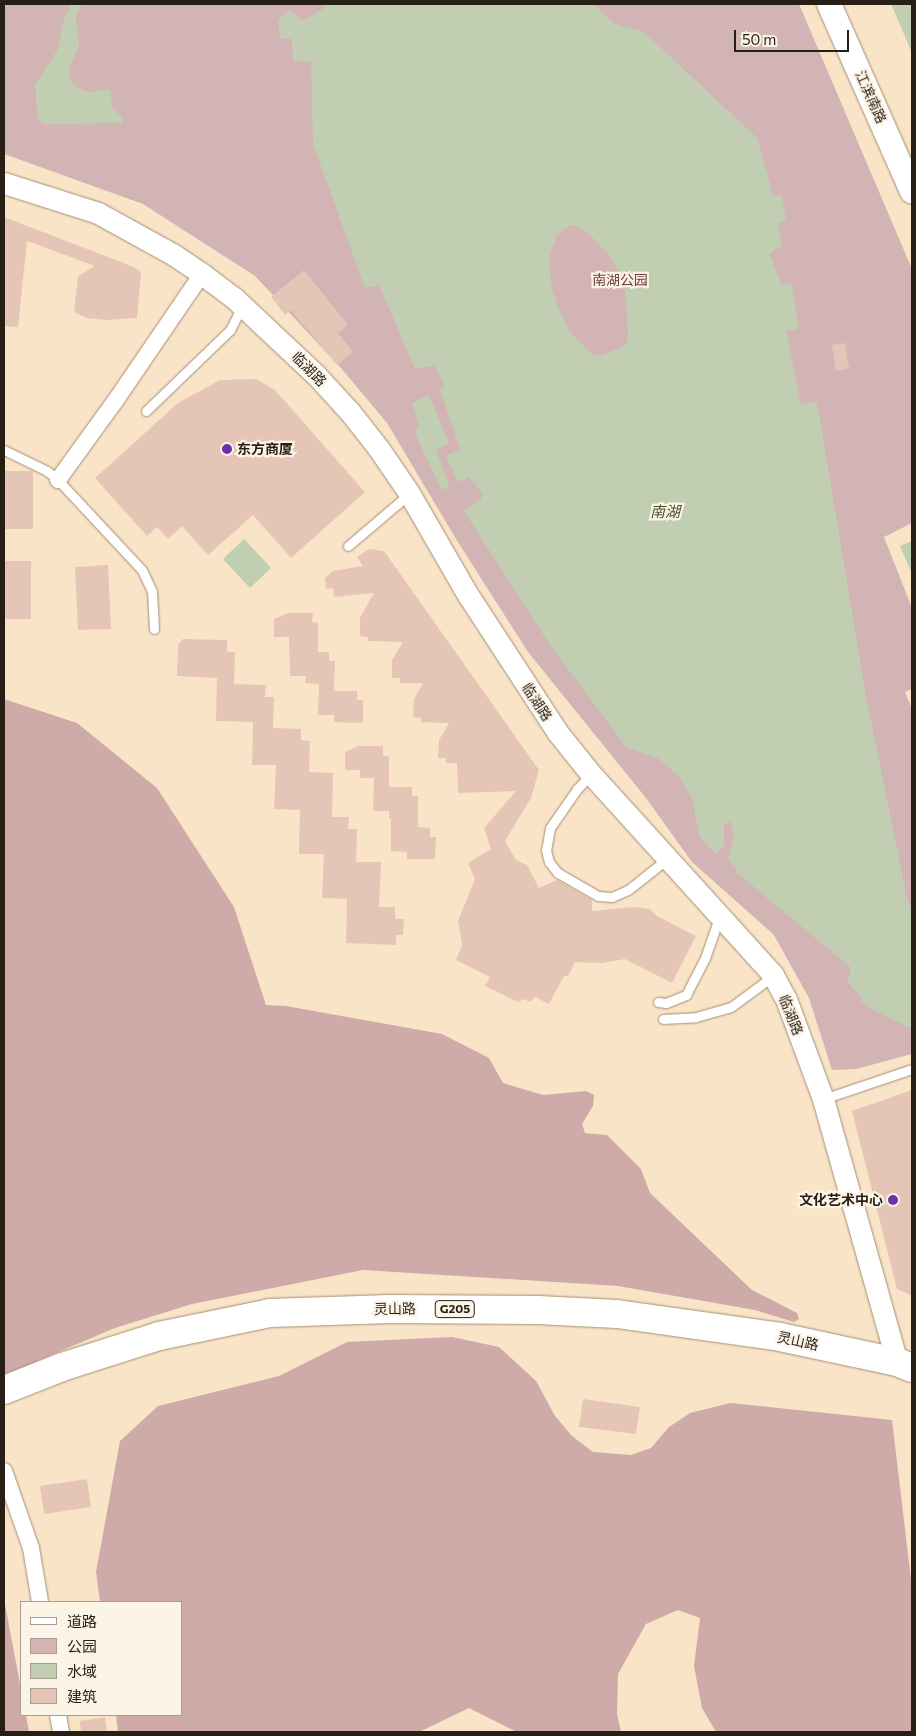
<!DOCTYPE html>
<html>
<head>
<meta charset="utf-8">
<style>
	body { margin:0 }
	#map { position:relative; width:916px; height:1736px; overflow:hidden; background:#fae4c8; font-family:Commissioner,"Noto Sans SC",sans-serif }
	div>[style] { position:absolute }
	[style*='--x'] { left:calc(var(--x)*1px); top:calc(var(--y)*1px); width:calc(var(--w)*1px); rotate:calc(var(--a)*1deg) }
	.green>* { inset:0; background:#d1b4b3 }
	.forest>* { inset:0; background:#ceaaa9 }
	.water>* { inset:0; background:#c2ceb1 }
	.building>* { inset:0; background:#e5c6b6 }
	.roads { filter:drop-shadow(0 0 1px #a38f75) drop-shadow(0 0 1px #a38f75) }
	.service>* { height:9px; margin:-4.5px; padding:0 4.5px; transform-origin:4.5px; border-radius:4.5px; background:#fff }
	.minor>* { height:16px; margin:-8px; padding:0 8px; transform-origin:8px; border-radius:8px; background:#fff }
	.tertiary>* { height:21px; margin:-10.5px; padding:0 10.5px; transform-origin:10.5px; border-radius:10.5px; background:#fff }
	.secondary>* { height:24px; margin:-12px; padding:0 12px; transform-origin:12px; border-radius:12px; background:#fff }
	.trunk>* { height:28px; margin:-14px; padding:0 14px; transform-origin:14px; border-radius:14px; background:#fff }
	.dots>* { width:14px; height:14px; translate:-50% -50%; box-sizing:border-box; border:2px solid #fdf4e8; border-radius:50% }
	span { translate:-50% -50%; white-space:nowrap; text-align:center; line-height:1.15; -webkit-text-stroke:4.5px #fdf4e8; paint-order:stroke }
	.shield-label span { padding:1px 4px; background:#fdf4e8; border:1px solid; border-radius:4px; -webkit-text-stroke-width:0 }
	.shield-label { font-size:12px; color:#271f15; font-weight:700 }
	.street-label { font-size:14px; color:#271f15 }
	.park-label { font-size:14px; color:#703d3d }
	.poi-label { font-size:14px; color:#271f15; font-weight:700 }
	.left { translate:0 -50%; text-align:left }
	.right { translate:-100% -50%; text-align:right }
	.water-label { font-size:15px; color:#415225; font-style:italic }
	.frame { position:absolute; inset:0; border:5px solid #271f15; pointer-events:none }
	.legend { position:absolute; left:20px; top:1601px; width:162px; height:115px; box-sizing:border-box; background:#fdf4e8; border:1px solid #a79f94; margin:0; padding:6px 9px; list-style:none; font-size:15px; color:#271f15 }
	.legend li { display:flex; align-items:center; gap:10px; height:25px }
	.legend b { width:25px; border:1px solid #a79f94 }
	.scale { position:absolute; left:734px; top:30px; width:115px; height:22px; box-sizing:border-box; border:2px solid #271f15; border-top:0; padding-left:6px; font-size:15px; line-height:18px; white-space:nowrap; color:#271f15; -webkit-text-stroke:4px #fdf4e8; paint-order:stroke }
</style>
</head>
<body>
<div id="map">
	<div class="green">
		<div style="clip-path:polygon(4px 4px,799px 4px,912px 269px,912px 523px,884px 537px,912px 608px,912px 689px,905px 692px,912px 709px,912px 1054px,856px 1069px,832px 1070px,809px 998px,774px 935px,692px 862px,646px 798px,528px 652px,456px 539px,387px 423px,341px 368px,255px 276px,143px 204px,4px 154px)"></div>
	</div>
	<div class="forest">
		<div style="clip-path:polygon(4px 699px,77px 723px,157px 788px,234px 907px,266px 1005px,286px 1006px,442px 1034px,489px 1058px,503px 1083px,543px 1095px,586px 1091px,594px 1095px,593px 1106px,582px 1124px,585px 1133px,607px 1135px,641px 1169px,650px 1193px,752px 1290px,797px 1313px,799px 1319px,794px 1322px,755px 1310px,618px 1286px,363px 1270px,192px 1304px,115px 1328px,4px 1375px)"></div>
		<div style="clip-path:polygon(452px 1337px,499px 1347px,536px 1381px,555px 1416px,572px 1436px,593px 1452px,631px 1455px,651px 1448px,669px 1427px,690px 1413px,730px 1403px,892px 1420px,912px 1588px,912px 1732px,716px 1732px,702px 1708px,694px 1666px,700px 1618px,678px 1610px,646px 1624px,618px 1674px,617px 1714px,621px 1732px,517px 1732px,469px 1708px,419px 1732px,118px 1732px,116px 1715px,181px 1715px,181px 1602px,100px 1602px,96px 1572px,120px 1441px,158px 1406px,279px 1376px,347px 1342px)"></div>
		<div style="clip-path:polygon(4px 1599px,21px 1689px,21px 1715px,26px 1715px,29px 1732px,4px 1732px)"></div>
	</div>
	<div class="water">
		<div style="clip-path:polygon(71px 4px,81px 4px,76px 17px,79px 45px,69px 69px,71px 80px,76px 86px,86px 91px,93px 92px,107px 89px,111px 93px,112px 107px,123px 118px,122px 123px,43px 124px,38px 119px,35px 85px,58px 49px,63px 22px)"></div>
		<div style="clip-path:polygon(evenodd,325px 4px,593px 4px,615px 24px,644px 32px,757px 138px,773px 195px,781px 195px,786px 219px,778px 223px,782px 245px,769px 254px,782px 285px,791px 283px,799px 328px,786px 332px,801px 405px,817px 401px,865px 691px,907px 898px,912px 913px,912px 1029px,875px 1011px,861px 1001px,860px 995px,847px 982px,850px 975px,850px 967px,736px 872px,737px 869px,728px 860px,734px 836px,731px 822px,724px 824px,724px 845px,717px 854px,700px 838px,692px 798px,679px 776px,659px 759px,626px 747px,550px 645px,464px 511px,481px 499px,482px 493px,469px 477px,458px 482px,446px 456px,460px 449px,440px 390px,445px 386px,435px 365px,415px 369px,379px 285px,365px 288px,313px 144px,311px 61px,293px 61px,292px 39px,280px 38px,278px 20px,289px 10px,303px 21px,326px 7px,325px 4px,570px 225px,578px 227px,588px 233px,609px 255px,620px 274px,626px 296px,628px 340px,624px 346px,601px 356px,592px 354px,570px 332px,558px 308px,552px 288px,549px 265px,550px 254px,557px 235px,570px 225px)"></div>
		<div style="clip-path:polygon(891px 4px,912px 4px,912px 53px)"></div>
		<div style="clip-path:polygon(429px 395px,449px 443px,436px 450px,449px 485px,442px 491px,414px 431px,419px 426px,412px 403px)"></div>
		<div style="clip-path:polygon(244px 539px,271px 568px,250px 588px,223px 559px)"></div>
		<div style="clip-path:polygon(912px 541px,912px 574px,900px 546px)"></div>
	</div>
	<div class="building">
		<div style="clip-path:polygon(4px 217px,134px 267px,141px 272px,137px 318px,106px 320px,87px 318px,74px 312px,78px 276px,95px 266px,27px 241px,18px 327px,4px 326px)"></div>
		<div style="clip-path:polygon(304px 270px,348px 325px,338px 333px,353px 352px,337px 365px,291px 310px,285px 315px,271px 297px)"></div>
		<div style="clip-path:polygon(845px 343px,849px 368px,836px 371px,832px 345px)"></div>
		<div style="clip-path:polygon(256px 379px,275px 390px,365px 492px,291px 558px,253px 515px,208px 555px,182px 526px,168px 539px,157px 527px,147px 536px,95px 478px,178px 403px,220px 380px)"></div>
		<div style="clip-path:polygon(4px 471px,33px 471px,33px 529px,4px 529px)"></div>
		<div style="clip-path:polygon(369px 549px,384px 551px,539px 770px,531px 798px,505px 841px,516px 860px,527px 865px,539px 888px,557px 880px,592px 900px,592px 911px,634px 907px,650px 909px,657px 916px,696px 936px,672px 983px,625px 959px,602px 963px,575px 962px,568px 976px,564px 976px,549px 1004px,535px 997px,530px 1002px,523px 999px,518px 1002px,485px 986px,490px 977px,456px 960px,462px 945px,458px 921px,475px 879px,468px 863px,491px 849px,484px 828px,516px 791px,458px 793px,457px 763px,446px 763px,446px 758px,438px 758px,439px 740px,449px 723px,421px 722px,421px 718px,413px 717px,414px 699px,423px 683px,400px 683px,400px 678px,392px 678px,392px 660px,403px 642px,368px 641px,368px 637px,360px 636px,360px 618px,374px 593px,334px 597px,333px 588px,326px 589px,325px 578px,333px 571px,363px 566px,357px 557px)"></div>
		<div style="clip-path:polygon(4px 561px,31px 561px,31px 619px,4px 619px)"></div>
		<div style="clip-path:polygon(108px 565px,111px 629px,78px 630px,75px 567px)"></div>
		<div style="clip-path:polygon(288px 613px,313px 613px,312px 622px,318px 623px,318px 652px,329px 652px,329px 661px,335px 661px,334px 691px,357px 691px,357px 700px,363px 700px,363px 723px,334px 722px,334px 715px,318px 715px,319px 684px,305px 683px,306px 676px,290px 676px,289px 637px,274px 637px,274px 619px)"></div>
		<div style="clip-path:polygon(183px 639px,227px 640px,227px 652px,235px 652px,234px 684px,266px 685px,265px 697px,274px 697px,273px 728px,301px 729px,301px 740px,310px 741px,309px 772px,333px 773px,332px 817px,349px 817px,348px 829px,357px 829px,356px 862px,381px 862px,379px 907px,395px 907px,395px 919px,404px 919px,403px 935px,396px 935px,396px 945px,346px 943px,347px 899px,322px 898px,324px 854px,299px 854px,300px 810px,274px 809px,276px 765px,252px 765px,253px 722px,216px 721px,217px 678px,177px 676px,178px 645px)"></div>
		<div style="clip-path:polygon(358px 746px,383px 746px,383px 756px,389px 756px,389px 787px,412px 787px,412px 796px,418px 796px,418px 827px,430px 828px,430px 837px,436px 837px,435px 859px,407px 859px,407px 852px,391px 851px,391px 818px,389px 818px,389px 811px,373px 811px,374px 778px,360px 778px,360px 770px,345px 770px,345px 752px)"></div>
		<div style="clip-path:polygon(912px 1090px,912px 1296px,897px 1289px,852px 1111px)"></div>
		<div style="clip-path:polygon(583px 1399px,640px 1407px,636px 1434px,579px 1427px)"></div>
		<div style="clip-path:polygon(87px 1479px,91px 1507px,44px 1514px,40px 1486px)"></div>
		<div style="clip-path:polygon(105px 1717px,107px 1732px,81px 1732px,80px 1721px)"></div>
	</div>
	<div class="roads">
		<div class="service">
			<div style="--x:146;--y:411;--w:117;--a:-44"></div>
			<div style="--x:230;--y:330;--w:27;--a:-63"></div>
			<div style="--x:4;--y:450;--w:48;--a:26"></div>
			<div style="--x:47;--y:471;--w:14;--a:39"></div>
			<div style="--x:58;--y:480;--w:123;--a:47"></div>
			<div style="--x:142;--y:570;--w:23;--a:65"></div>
			<div style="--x:152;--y:591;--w:38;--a:87"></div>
			<div style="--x:348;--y:546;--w:80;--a:-40.4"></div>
			<div style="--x:591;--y:774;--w:21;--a:133"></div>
			<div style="--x:577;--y:789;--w:47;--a:124.7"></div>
			<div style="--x:550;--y:828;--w:22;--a:100"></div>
			<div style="--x:546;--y:850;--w:12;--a:76"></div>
			<div style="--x:549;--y:862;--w:14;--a:51"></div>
			<div style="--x:558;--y:873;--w:46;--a:29.9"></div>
			<div style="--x:598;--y:896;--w:14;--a:4"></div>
			<div style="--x:612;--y:897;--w:17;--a:-24"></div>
			<div style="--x:628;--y:890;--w:50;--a:-38.5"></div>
			<div style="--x:658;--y:1002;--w:8;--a:7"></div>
			<div style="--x:666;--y:1003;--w:22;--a:-22"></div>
			<div style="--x:686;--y:995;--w:42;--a:-62.8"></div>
			<div style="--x:705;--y:958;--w:42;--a:-70.7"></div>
			<div style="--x:663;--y:1019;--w:33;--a:-3"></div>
			<div style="--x:696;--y:1017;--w:36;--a:-16"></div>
			<div style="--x:731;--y:1007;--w:52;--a:-36.4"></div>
			<div style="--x:823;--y:1099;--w:94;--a:-18.6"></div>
		</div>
		<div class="minor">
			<div style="--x:58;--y:480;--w:99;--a:-54.1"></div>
			<div style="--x:116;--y:400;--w:153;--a:-55.7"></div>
			<div style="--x:4;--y:1471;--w:82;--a:70.7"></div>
			<div style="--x:31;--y:1548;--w:55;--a:80.5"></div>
			<div style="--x:58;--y:1715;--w:17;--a:80"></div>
		</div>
		<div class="tertiary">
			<div style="--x:4;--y:183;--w:99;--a:17.7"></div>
			<div style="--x:98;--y:213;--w:87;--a:28.9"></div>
			<div style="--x:174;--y:255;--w:34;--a:34"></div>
			<div style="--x:202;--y:274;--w:39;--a:37"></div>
			<div style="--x:233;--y:297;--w:115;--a:43.2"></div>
			<div style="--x:317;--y:376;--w:49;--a:47.5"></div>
			<div style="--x:350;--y:412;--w:47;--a:51.9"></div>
			<div style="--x:379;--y:449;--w:53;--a:55.7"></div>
			<div style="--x:409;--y:493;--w:118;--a:60"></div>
			<div style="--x:468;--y:595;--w:165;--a:56.9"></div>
			<div style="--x:558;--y:733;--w:53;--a:51.2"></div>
			<div style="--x:591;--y:774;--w:271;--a:47.8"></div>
			<div style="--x:773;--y:975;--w:27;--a:62"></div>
			<div style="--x:786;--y:999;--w:107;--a:69.7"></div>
			<div style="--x:823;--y:1099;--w:273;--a:74.3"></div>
		</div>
		<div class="secondary">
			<div style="--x:829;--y:4;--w:205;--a:66.1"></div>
		</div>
		<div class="trunk">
			<div style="--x:4;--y:1390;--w:62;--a:-21.6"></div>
			<div style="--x:62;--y:1367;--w:102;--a:-17.7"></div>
			<div style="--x:159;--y:1336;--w:113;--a:-11.7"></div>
			<div style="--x:270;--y:1313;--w:120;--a:-1.9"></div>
			<div style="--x:390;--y:1309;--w:148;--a:0.4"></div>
			<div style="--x:538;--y:1310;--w:79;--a:2.9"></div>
			<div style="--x:617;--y:1314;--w:165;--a:8"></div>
			<div style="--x:780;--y:1337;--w:120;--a:12.1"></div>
			<div style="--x:897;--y:1362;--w:16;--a:22"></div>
		</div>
	</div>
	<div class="dots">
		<div style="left:227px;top:449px;background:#6c32a8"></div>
		<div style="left:893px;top:1200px;background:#6c32a8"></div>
	</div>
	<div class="shield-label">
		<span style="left:455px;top:1309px">G205</span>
	</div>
	<div class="street-label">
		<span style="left:871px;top:97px;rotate:66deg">江滨南路</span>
		<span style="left:309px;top:369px;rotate:45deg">临湖路</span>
		<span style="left:537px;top:702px;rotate:56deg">临湖路</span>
		<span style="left:791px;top:1015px;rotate:68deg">临湖路</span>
		<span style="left:395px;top:1309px;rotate:-1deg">灵山路</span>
		<span style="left:798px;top:1341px;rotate:12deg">灵山路</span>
	</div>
	<div class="park-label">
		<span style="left:620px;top:280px">南湖公园</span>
	</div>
	<div class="poi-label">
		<span class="left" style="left:237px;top:449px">东方商厦</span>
		<span class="right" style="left:883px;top:1200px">文化艺术中心</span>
	</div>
	<div class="water-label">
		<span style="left:665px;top:512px">南湖</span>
	</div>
	<div class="frame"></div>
	<ul class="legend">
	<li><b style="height:6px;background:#fff"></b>道路</li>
	<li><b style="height:14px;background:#d1b4b3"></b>公园</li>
	<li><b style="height:14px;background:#c2ceb1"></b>水域</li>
	<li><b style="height:14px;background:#e5c6b6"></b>建筑</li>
	</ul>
	<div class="scale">50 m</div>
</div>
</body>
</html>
